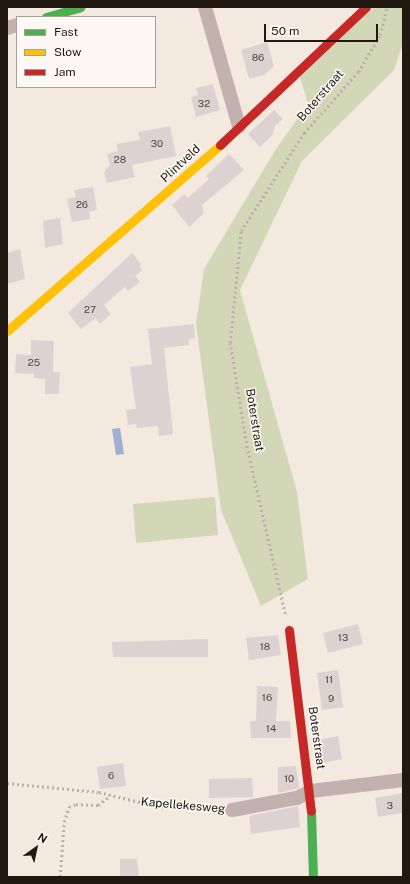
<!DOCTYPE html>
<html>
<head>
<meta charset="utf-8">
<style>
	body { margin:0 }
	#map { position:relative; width:410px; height:884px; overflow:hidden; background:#f4e9df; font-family:"Public Sans",sans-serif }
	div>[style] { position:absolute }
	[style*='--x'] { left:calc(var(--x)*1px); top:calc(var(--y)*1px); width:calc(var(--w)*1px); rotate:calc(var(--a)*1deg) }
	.green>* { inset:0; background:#d1d7b7 }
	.water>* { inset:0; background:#a1b0ce }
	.building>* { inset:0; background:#ddd2d1 }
	.path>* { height:2.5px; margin-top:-1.25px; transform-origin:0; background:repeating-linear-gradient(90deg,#bcafac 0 2px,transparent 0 5px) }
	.street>* { height:14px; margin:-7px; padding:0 7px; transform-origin:7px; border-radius:7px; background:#c2b1af }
	.fast>* { height:9px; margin:-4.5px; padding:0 4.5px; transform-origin:4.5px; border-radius:4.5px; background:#4caf50 }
	.slow>* { height:9px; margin:-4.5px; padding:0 4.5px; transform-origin:4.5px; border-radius:4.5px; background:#ffc107 }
	.jam>* { height:9px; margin:-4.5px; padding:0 4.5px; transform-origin:4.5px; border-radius:4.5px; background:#c62828 }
	span { translate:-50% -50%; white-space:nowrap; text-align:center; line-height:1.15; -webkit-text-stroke:3px #fdf8f4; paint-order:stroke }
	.number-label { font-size:10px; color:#504640 }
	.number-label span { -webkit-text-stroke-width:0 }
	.street-label { font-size:12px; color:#211810 }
	.frame { position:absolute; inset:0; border:8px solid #211810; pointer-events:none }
	.legend { position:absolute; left:16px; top:16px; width:140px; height:72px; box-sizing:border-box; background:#fdf8f4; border:1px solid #a59e99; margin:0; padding:5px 7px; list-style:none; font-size:12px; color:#211810 }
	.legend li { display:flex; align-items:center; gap:8px; height:20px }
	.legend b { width:20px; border:1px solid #a59e99 }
	.north { position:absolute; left:16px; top:828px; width:40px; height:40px; -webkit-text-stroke:3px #fdf8f4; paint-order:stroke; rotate:33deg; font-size:11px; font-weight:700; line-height:16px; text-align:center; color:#211810 }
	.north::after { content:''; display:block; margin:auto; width:14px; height:18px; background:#211810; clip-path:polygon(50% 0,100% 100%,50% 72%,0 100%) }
	.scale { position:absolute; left:264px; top:24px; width:114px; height:18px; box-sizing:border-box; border:2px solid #211810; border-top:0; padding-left:5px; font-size:12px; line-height:14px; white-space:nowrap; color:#211810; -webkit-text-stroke:3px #fdf8f4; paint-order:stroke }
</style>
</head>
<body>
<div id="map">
	<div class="green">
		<div style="clip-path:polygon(374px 7px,403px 7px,403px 43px,394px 70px,302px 161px,240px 290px,297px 492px,308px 579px,261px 606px,221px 510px,196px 324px,204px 269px,276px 149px,308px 104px,300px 77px)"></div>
		<div style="clip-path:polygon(215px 497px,218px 535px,136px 543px,133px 504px)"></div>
	</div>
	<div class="water">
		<div style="clip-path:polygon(120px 428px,124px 454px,116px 455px,112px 429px)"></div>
	</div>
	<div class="building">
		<div style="clip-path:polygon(267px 42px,274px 66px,264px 75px,249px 79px,241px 50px)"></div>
		<div style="clip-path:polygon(213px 84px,220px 110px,196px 117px,191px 97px,198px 95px,196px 88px)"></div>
		<div style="clip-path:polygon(274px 110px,283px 119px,275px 126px,273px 134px,260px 147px,248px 134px)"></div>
		<div style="clip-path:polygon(170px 126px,176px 156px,132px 165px,135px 177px,107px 183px,104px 172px,110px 165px,107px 154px,118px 151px,117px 144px,140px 140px,138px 132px)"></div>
		<div style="clip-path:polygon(229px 154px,244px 170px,202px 205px,204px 213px,189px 227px,172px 205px,184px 194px,188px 198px,209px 179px,206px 176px)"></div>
		<div style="clip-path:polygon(93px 187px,97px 210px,89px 212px,90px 219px,72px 222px,67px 199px,76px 197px,74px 190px)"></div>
		<div style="clip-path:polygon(60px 218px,63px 244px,45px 248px,43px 221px)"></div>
		<div style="clip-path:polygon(20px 249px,25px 279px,7px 284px,7px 253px)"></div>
		<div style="clip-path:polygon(132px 253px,141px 264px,139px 266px,142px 270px,135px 276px,140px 282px,128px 291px,125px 287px,104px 305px,111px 314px,100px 324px,96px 318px,81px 329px,68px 313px)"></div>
		<div style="clip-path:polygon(194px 324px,195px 338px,189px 339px,189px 345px,164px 348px,173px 434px,159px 436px,158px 426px,137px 428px,136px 424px,128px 425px,126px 410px,136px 409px,130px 367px,152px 364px,148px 329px)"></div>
		<div style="clip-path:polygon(31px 340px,54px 341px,53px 372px,60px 372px,59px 394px,45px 394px,45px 379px,34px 378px,34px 374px,15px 373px,16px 354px,31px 355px)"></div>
		<div style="clip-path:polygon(358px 624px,363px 644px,328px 653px,323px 633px)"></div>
		<div style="clip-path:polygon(278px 635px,281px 655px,249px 660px,246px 638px)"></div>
		<div style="clip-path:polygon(208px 639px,208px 657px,113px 657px,112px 642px)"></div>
		<div style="clip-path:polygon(338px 670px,343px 707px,322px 710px,317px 673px)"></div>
		<div style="clip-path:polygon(257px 686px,278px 687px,276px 721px,290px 721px,291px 738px,251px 738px,250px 721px,256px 721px)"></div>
		<div style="clip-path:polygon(338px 736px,342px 759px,323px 763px,318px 740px)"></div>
		<div style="clip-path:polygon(123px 763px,126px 786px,100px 789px,97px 767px)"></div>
		<div style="clip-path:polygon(296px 766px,299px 788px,278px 793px,278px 767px)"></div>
		<div style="clip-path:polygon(252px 778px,253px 797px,209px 798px,209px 779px)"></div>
		<div style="clip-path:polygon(403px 793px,403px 813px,378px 817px,375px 798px)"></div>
		<div style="clip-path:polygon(298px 806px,300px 827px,251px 834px,249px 816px)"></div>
		<div style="clip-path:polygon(120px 859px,137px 859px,139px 877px,120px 877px)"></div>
	</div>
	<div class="path">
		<div style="--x:285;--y:614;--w:170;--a:-102.9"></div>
		<div style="--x:247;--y:448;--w:106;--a:-99.2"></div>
		<div style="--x:230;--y:343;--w:113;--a:-84.4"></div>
		<div style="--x:241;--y:231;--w:117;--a:-57.3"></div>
		<div style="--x:304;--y:133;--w:81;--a:-48.5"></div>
		<div style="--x:358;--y:72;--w:43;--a:-59.3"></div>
		<div style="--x:380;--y:35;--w:29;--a:-76"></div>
		<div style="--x:7;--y:783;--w:92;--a:5.6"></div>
		<div style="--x:99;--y:792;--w:59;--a:13.8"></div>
		<div style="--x:156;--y:806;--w:62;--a:3.7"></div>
		<div style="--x:60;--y:877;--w:55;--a:-85.8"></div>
		<div style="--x:64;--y:822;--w:16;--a:-72"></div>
		<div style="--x:69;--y:807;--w:8;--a:-23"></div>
		<div style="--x:76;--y:804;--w:22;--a:3"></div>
		<div style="--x:98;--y:805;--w:15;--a:-37"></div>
	</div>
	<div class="street">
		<div style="--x:205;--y:7;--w:124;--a:74.1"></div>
		<div style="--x:7;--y:28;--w:10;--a:-17"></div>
		<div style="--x:232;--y:810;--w:66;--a:-10.5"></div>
		<div style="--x:297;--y:798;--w:16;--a:-27"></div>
		<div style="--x:311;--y:791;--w:93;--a:-6.8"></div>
	</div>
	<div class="fast">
		<div style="--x:46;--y:17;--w:36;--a:-16"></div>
		<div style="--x:311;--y:811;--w:66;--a:88.3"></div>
	</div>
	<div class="slow">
		<div style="--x:7;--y:331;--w:283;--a:-41.1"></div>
	</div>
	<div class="jam">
		<div style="--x:220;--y:145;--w:201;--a:-43.4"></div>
		<div style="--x:289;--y:630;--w:182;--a:83.1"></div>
	</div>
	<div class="number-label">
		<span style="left:258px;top:58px">86</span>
		<span style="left:204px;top:104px">32</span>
		<span style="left:157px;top:144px">30</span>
		<span style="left:120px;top:160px">28</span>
		<span style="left:82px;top:205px">26</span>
		<span style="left:90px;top:310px">27</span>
		<span style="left:34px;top:363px">25</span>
		<span style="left:343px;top:638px">13</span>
		<span style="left:265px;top:647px">18</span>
		<span style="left:329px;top:680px">11</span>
		<span style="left:267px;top:698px">16</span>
		<span style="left:331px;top:699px">9</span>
		<span style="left:271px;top:729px">14</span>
		<span style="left:111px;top:776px">6</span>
		<span style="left:289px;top:779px">10</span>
		<span style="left:390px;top:806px">3</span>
	</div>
	<div class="street-label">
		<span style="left:321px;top:96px;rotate:-49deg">Boterstraat</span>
		<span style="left:181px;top:164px;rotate:-43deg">Plintveld</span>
		<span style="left:254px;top:420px;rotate:81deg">Boterstraat</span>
		<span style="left:316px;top:738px;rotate:82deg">Boterstraat</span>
		<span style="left:183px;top:806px;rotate:5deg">Kapellekesweg</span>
	</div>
	<div class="frame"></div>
	<ul class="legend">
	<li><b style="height:5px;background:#4caf50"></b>Fast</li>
	<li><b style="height:5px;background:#ffc107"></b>Slow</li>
	<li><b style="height:5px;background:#c62828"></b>Jam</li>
	</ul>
	<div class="north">N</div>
	<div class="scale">50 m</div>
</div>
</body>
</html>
